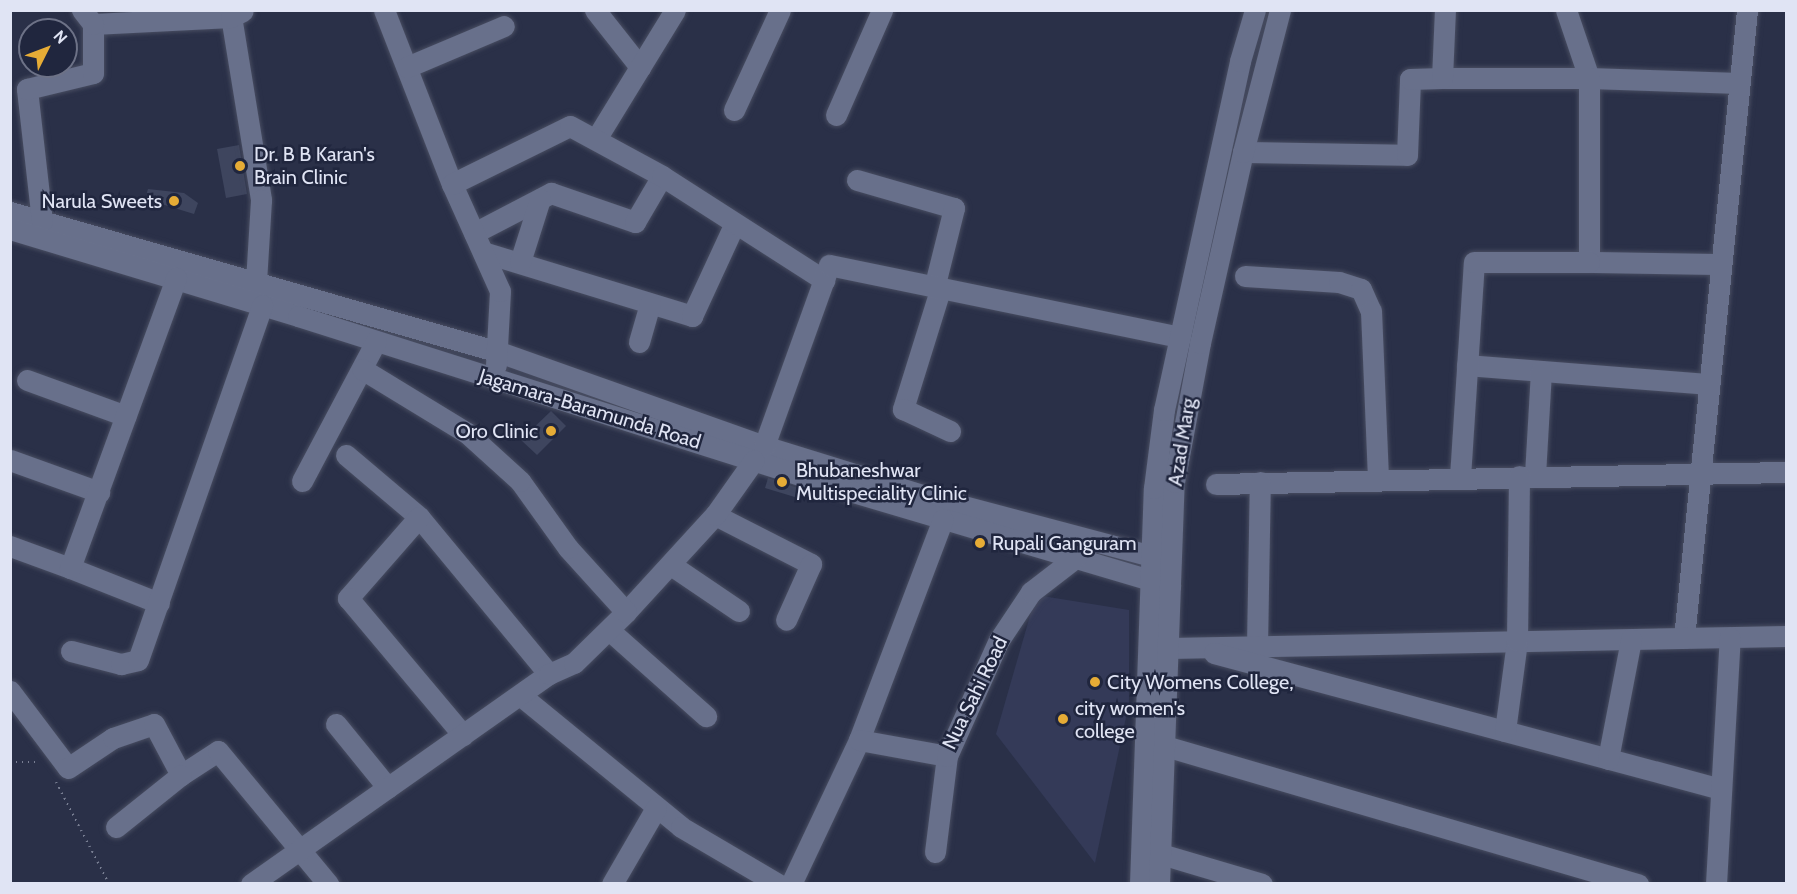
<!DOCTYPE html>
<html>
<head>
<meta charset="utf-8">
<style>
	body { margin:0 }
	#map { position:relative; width:1797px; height:894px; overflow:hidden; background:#2a3048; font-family:Cabin,sans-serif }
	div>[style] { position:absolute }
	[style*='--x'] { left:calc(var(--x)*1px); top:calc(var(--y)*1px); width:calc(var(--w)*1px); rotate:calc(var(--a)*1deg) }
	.built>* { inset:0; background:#343a58 }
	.building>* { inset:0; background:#3e455e }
	.path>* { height:2px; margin-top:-1px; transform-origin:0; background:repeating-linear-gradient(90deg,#787e92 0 1.5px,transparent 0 6px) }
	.roads { filter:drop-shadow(0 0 2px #484d61) drop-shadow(0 0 2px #484d61) }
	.minor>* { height:21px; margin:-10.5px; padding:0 10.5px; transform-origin:10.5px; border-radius:10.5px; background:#68708b }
	.dots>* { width:16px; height:16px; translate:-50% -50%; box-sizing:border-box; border:3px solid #20263e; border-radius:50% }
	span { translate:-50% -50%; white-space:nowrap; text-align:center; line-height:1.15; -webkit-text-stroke:5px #20263e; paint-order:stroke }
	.poi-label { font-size:20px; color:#e0e4f4 }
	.left { translate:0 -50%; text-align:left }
	.right { translate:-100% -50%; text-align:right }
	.street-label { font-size:20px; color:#e0e4f4 }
	.frame { position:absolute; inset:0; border:12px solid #e0e4f4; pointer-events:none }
	.north { position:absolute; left:18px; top:18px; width:60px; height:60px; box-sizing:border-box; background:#20263e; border:2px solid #6d7287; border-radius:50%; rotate:48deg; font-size:16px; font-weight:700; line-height:24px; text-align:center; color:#e0e4f4 }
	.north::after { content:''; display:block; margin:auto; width:21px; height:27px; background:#e6ac36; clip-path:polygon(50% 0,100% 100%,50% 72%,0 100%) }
</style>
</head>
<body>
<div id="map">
	<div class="built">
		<div style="clip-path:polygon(1036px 595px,1129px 610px,1129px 703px,1095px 863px,996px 734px)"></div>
	</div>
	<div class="building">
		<div style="clip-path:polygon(239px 145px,247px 194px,226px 198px,217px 149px)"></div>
		<div style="clip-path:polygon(148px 189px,184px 193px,198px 203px,194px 214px,145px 199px)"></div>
		<div style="clip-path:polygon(551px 411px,566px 426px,537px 455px,521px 440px)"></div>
		<div style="clip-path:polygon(768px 478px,801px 489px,798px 498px,765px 488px)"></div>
	</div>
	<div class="path">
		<div style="--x:10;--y:762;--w:30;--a:0"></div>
		<div style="--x:56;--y:782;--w:115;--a:62.5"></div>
	</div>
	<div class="roads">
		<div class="minor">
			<div style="--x:230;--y:10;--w:193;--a:80.7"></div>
			<div style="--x:261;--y:200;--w:82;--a:93.5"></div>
			<div style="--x:384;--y:10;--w:187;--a:68.7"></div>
			<div style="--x:595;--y:10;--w:73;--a:51.7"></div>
			<div style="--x:1566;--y:10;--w:72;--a:71.3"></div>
			<div style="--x:1589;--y:78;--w:150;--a:1.9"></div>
			<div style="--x:93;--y:24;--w:138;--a:-2.9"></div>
			<div style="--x:231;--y:17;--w:13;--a:-27"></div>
			<div style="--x:407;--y:67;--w:105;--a:-22.9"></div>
			<div style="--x:1442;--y:78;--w:147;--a:0"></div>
			<div style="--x:1589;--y:78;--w:184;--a:90"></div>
			<div style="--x:1589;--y:262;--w:132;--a:0.9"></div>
			<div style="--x:734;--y:110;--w:110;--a:-65.3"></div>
			<div style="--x:836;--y:115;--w:115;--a:-66.3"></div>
			<div style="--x:596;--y:139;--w:151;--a:-58.5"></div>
			<div style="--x:1243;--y:152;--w:164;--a:1"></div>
			<div style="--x:1407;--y:155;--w:76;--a:-87.7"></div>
			<div style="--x:1410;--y:79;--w:32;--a:-2"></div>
			<div style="--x:1442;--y:78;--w:68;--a:-87.5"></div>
			<div style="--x:857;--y:180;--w:101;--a:16.1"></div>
			<div style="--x:954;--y:208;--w:82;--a:104"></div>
			<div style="--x:10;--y:212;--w:509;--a:15.98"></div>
			<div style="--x:499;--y:352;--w:281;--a:19.5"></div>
			<div style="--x:764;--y:446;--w:170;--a:17.2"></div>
			<div style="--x:926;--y:496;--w:253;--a:14.9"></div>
			<div style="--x:42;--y:221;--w:133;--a:-96.5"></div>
			<div style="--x:27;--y:89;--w:68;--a:-13.6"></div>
			<div style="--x:93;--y:73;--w:49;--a:-90"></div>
			<div style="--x:93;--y:24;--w:18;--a:-128"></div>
			<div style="--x:10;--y:229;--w:301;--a:16.8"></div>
			<div style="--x:298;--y:316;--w:582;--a:17.59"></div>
			<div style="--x:853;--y:492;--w:331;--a:16.5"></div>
			<div style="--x:474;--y:233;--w:87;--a:-27.5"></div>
			<div style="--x:551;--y:193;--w:89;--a:19"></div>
			<div style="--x:635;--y:222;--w:53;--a:-59.6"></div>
			<div style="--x:483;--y:252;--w:219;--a:17"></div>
			<div style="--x:692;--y:316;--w:102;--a:-65.2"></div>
			<div style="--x:520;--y:262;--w:66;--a:-72.4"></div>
			<div style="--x:1245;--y:276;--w:94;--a:3.7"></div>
			<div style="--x:1339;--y:282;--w:23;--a:18"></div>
			<div style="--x:1361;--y:289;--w:24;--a:66"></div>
			<div style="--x:1371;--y:311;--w:168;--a:87.6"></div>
			<div style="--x:940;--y:290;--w:125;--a:107.3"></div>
			<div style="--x:903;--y:409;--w:52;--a:25.1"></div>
			<div style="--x:639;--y:342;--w:40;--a:-74"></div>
			<div style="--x:496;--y:365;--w:74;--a:-86.9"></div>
			<div style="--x:500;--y:291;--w:117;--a:-114.2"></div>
			<div style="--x:452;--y:184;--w:131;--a:-26.2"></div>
			<div style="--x:570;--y:126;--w:105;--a:28.5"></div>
			<div style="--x:662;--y:176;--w:193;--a:32.7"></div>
			<div style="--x:1467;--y:365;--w:243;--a:4.5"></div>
			<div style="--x:27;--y:380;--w:105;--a:20"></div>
			<div style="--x:764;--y:446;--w:192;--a:-70.2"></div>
			<div style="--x:829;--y:265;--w:358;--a:11.6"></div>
			<div style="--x:346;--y:455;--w:96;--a:40.3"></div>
			<div style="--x:419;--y:517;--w:204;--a:50.4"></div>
			<div style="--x:10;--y:460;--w:95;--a:19.8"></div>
			<div style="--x:1535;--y:475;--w:104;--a:-86.7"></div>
			<div style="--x:1460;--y:477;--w:215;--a:-86.3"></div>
			<div style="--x:1474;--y:262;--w:115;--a:0"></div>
			<div style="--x:302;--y:481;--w:158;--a:-62.1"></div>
			<div style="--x:1216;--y:484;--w:570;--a:-1.21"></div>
			<div style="--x:715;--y:515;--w:108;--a:27"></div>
			<div style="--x:811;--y:564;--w:61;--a:114.1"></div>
			<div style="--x:419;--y:517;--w:108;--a:131.2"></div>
			<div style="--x:348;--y:598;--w:179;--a:50"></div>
			<div style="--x:10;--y:546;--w:64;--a:20.1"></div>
			<div style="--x:671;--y:565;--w:82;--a:34.1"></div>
			<div style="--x:159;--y:603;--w:96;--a:-158.5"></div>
			<div style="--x:70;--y:568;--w:309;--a:-69.9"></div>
			<div style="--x:626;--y:612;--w:132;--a:-47.5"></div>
			<div style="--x:715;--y:515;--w:67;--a:-54.7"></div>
			<div style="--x:609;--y:630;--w:130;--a:41.6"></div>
			<div style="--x:1684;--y:638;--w:631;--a:-84.27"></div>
			<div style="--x:1257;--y:646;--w:164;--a:-89"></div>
			<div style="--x:1169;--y:648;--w:617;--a:-1.11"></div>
			<div style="--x:71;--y:651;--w:52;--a:14.6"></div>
			<div style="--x:121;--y:664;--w:17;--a:-13"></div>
			<div style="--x:138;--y:660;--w:376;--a:-70.7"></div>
			<div style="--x:1214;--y:653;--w:525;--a:15.02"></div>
			<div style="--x:10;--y:691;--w:96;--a:53"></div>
			<div style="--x:68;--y:768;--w:54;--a:-33.7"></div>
			<div style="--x:113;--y:738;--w:43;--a:-18.9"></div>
			<div style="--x:154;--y:724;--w:58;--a:62.1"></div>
			<div style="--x:181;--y:775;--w:44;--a:-33"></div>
			<div style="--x:218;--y:751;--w:173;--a:50.4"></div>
			<div style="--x:520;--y:695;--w:208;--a:39.3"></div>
			<div style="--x:681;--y:827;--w:113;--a:30.4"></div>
			<div style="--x:336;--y:724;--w:82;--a:50.9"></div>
			<div style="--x:1505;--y:731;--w:91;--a:-82.4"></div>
			<div style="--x:1517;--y:641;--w:165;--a:-89.3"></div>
			<div style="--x:859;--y:740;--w:236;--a:-69.2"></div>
			<div style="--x:1165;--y:746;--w:493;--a:16.3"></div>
			<div style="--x:1608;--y:759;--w:122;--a:-79.1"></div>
			<div style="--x:116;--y:827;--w:83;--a:-38.7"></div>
			<div style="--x:935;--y:852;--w:97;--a:-82.9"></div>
			<div style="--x:1161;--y:854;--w:105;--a:16.5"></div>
			<div style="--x:251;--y:884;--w:365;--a:-35.2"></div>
			<div style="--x:549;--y:674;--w:27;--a:-24"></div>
			<div style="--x:574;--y:663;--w:73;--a:-44.4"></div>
			<div style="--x:626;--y:612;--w:86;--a:-132.2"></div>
			<div style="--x:568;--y:548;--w:82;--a:-125.6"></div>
			<div style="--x:520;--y:481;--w:72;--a:-137.8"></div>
			<div style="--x:467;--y:433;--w:123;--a:-148.6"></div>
			<div style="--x:612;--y:884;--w:88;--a:-59.9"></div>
			<div style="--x:791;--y:884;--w:159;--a:-64.7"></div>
			<div style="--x:859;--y:740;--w:89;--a:10.3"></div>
			<div style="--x:947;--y:756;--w:127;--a:-65.9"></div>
			<div style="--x:999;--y:640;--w:58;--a:-56.3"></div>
			<div style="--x:1031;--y:592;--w:56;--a:-37.7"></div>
			<div style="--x:1140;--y:884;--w:396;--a:-88"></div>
			<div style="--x:1154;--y:488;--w:79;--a:-82.7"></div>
			<div style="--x:1164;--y:410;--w:357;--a:-77.7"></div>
			<div style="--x:1240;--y:61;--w:53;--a:-73.6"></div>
			<div style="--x:1159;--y:884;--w:402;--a:-87.9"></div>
			<div style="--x:1174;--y:482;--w:141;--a:-79.4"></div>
			<div style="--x:1200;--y:343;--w:196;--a:-77.3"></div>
			<div style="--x:1243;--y:152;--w:147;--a:-75.4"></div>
			<div style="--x:1716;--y:884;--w:247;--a:-86.8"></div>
		</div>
	</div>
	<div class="dots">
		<div style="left:240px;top:166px;background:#e6ac36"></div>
		<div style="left:174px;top:201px;background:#e6ac36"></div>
		<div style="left:551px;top:431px;background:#e6ac36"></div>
		<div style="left:782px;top:482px;background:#e6ac36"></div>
		<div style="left:980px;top:543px;background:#e6ac36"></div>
		<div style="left:1095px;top:682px;background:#e6ac36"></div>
		<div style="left:1063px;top:719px;background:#e6ac36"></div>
	</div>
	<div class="poi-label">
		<span class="left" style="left:254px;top:166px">Dr. B B Karan's<br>Brain Clinic</span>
		<span class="right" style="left:162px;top:201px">Narula Sweets</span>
		<span class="right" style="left:538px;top:431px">Oro Clinic</span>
		<span class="left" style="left:796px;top:482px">Bhubaneshwar<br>Multispeciality Clinic</span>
		<span class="left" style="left:992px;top:543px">Rupali Ganguram</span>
		<span class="left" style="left:1107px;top:682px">City Womens College,</span>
		<span class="left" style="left:1075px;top:720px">city women's<br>college</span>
	</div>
	<div class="street-label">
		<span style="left:590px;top:409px;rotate:17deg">Jagamara-Baramunda Road</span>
		<span style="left:1182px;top:442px;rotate:-81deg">Azad Marg</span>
		<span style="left:975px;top:693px;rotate:-64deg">Nua Sahi Road</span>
	</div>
	<div class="frame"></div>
	<div class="north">N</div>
</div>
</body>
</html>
